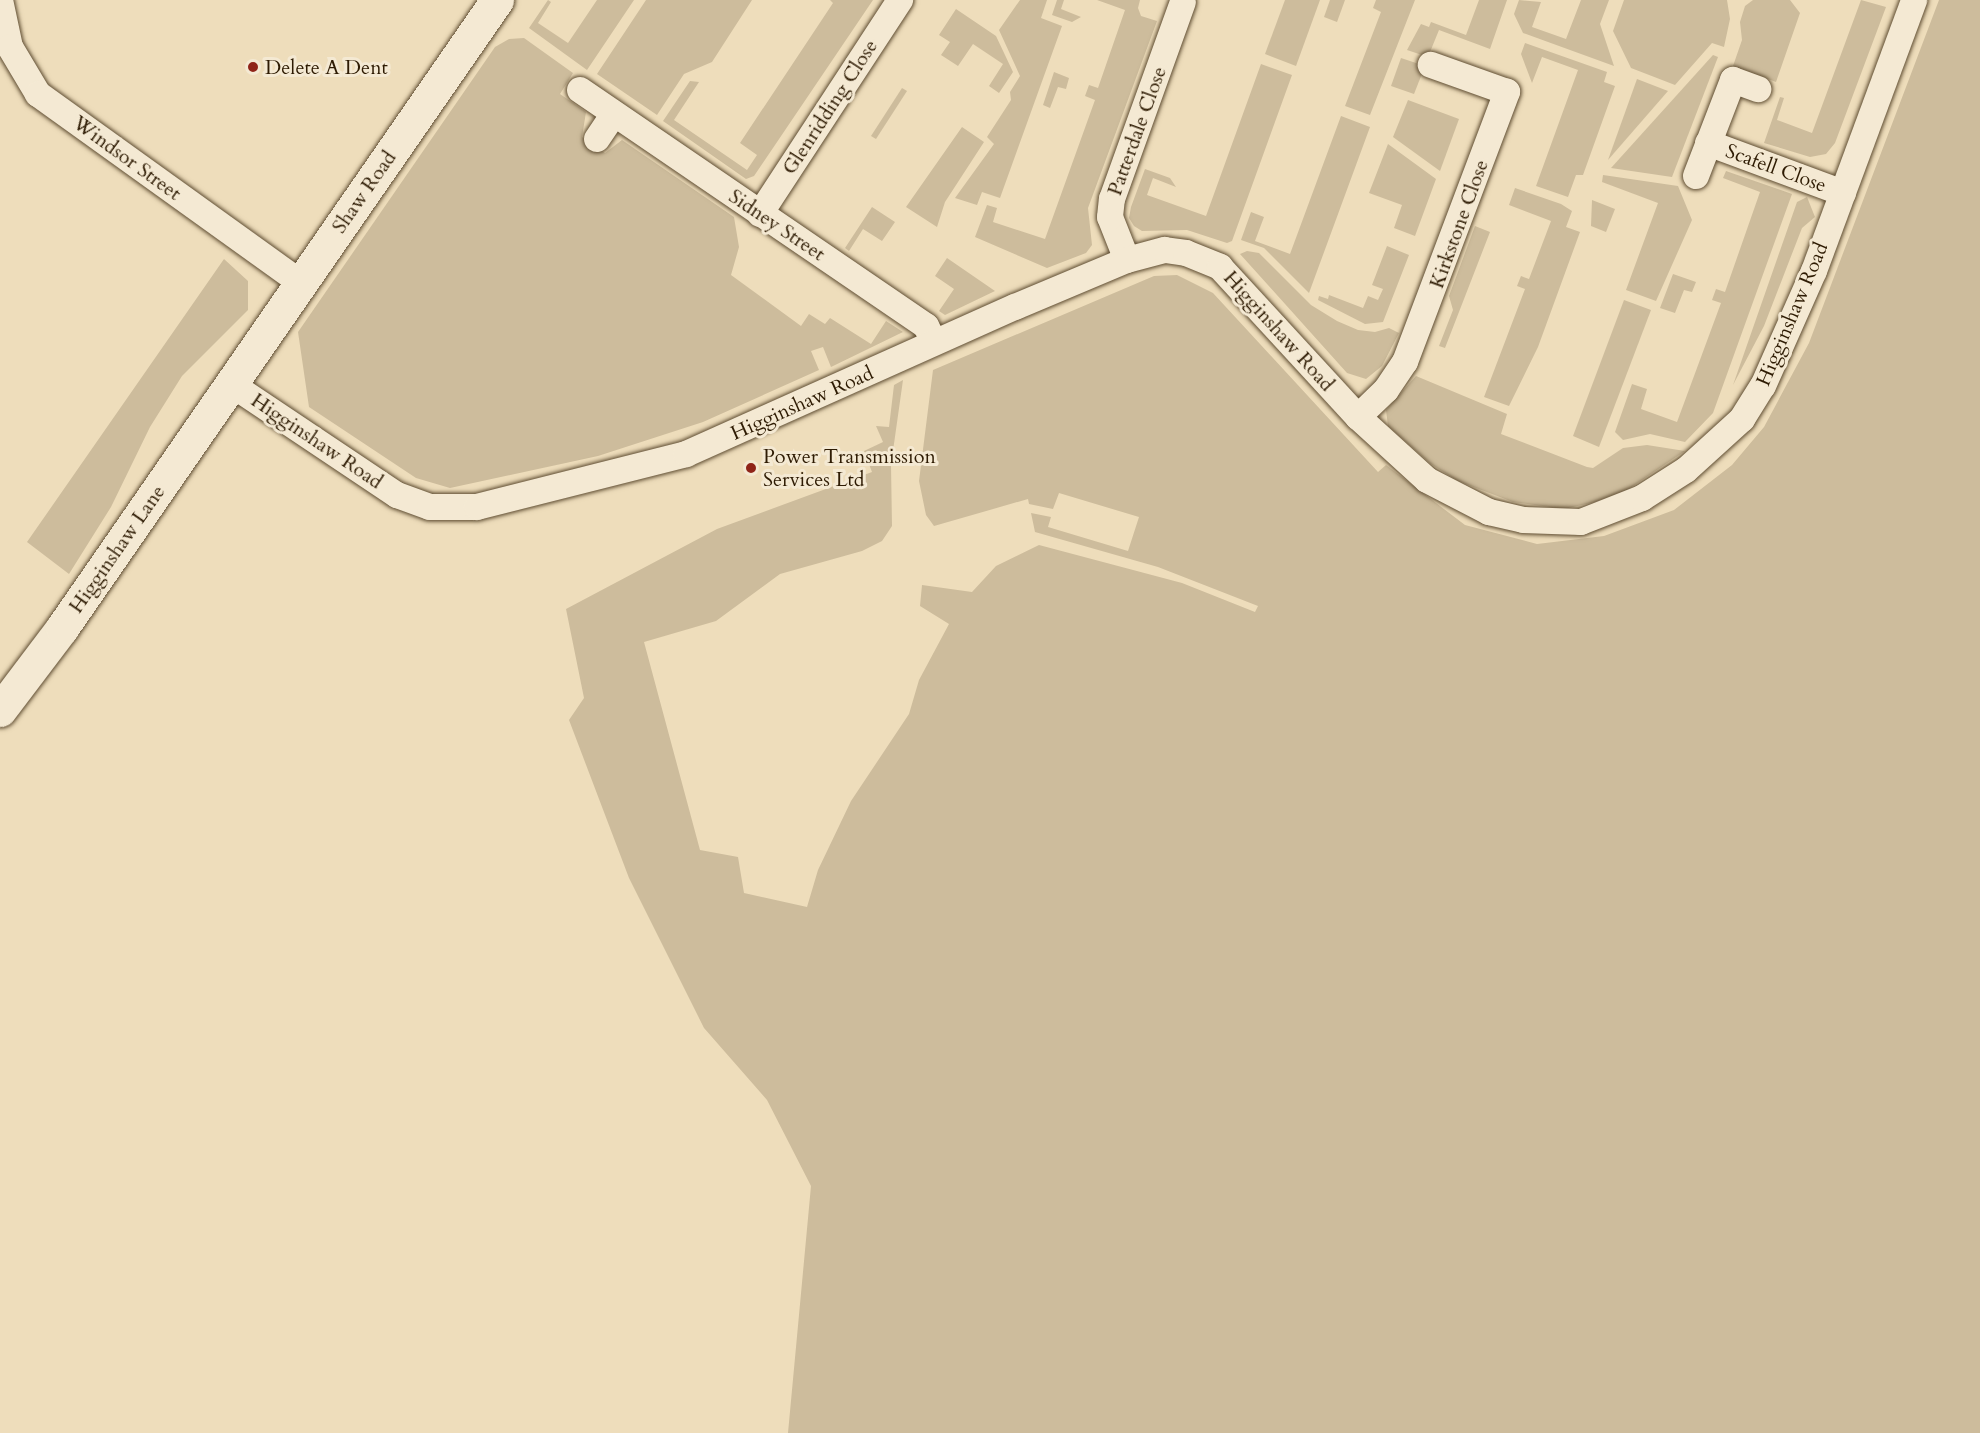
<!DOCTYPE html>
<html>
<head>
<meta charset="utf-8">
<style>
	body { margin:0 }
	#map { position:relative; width:1980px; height:1433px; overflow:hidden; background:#edb; font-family:Cardo,serif }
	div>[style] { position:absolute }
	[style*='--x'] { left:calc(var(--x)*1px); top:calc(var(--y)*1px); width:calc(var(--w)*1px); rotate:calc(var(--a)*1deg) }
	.green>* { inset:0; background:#cdbc9c }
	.roads { filter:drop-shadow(0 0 2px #5e4c31) drop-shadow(0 0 2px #5e4c31) }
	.street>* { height:26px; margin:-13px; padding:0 13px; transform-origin:13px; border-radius:13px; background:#f4e9d3 }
	.secondary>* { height:33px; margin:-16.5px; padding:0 16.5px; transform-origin:16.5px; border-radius:16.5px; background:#f4e9d3 }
	.dots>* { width:16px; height:16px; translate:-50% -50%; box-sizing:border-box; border:3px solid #f4e9d3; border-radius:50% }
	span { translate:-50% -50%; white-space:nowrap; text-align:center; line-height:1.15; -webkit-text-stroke:6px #f4e9d3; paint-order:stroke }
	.poi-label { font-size:20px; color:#2e1b03 }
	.left { translate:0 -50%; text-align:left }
	.street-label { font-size:20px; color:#2e1b03 }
</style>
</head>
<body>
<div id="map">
	<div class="green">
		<div style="clip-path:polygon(548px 0,551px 2px,538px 23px,568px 43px,597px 0,634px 0,587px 70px,529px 28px)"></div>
		<div style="clip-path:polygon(646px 0,752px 0,712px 62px,684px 74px,657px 115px,597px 74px)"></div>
		<div style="clip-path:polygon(830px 0,873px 0,754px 176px,746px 179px,663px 121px,690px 81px,699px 82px,674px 120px,747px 170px,757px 155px,740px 143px,833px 3px)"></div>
		<div style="clip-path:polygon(1020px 0,1047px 0,1041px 18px,1062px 26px,1000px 198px,982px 192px,977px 205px,955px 198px,994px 144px,987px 137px,1011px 100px,1010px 92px,1020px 76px,999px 30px)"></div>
		<div style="clip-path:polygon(1057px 0,1064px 0,1061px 9px,1081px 17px,1072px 22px,1052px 15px)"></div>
		<div style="clip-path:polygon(1097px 0,1140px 0,1138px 8px,1141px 16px,1157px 21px,1088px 208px,1092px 245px,1086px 253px,1047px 268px,975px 237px,987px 205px,997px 208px,993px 222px,1045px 239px,1095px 100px,1085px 96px,1089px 85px,1098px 88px,1125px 10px)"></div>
		<div style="clip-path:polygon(1285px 0,1320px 0,1296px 66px,1265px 54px)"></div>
		<div style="clip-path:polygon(1330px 0,1345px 0,1337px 22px,1324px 17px)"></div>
		<div style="clip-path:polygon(1376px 0,1415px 0,1370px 115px,1345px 106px,1381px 12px,1373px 8px)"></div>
		<div style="clip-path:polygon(1479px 0,1507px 0,1490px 49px,1439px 30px,1428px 57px,1407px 50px,1421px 24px,1429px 27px,1431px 22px,1466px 35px)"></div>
		<div style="clip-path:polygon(1519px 0,1541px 2px,1532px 27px,1566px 39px,1581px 0,1609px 0,1600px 24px,1614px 66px,1523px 33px,1514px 14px)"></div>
		<div style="clip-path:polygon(1624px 0,1727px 0,1730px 19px,1724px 47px,1712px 43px,1675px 85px,1631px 68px,1613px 31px)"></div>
		<div style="clip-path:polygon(1753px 0,1790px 0,1800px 13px,1776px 82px,1733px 66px,1742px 40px,1740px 22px,1745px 6px)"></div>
		<div style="clip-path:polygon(1861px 0,1886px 7px,1835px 143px,1826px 154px,1810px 157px,1764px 143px,1780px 97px,1784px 98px,1777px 120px,1812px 133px)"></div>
		<div style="clip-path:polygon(1939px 0,1980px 0,1980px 1433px,788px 1433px,811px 1186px,767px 1100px,704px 1028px,629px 878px,569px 720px,584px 698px,566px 609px,717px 529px,872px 472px,864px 451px,883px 442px,876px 426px,889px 427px,894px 385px,903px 380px,891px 465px,892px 526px,882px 541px,862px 551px,780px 574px,716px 621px,644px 642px,700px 850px,738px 857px,744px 893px,807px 907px,818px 870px,851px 801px,909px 714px,919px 680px,949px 624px,920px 606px,922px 585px,972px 592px,996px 566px,1039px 545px,1182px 583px,1255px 612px,1258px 606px,1158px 567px,1035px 532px,1031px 513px,1051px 517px,1048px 527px,1128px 551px,1139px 517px,1059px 493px,1053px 509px,1029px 504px,1028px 499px,934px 526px,926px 515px,919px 481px,933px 370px,1154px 276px,1177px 275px,1213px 293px,1378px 472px,1386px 465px,1465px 525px,1537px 544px,1604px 536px,1674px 510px,1732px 465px,1764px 427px,1809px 343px)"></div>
		<div style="clip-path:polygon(956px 9px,996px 36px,1013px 72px,999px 93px,989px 86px,1003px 64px,973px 44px,958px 66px,941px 55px,950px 42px,939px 35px)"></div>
		<div style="clip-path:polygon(524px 38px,573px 73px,560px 94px,586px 112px,582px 137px,605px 153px,622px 140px,734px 217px,739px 247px,731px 275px,801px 326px,809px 314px,825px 324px,830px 318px,871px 344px,886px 321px,903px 332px,831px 367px,823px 347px,811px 351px,819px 370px,703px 422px,598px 456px,450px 488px,416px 478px,309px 407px,298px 332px,495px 47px,509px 39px)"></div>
		<div style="clip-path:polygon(1525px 43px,1607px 72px,1604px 82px,1615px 86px,1583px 175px,1576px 175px,1568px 197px,1536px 186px,1578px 70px,1542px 57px,1532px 83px,1521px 54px)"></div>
		<div style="clip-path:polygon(1713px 55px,1718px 57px,1672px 177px,1611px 168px)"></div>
		<div style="clip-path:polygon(1401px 58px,1425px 66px,1414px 94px,1391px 86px)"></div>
		<div style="clip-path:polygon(1261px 64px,1292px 75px,1232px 241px,1227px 243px,1187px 230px,1142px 231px,1134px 226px,1129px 218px,1131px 207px,1145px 169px,1170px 178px,1176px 187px,1153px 178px,1147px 195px,1206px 216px)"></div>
		<div style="clip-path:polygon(1054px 72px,1069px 78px,1066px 89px,1058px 87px,1050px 108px,1043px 105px)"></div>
		<div style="clip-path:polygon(1637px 79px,1668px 91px,1608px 160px)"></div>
		<div style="clip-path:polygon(902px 88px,907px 91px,876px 139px,871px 136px)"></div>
		<div style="clip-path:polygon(1408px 100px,1459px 119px,1440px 171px,1393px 137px)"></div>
		<div style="clip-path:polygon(1341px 116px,1370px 127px,1309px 293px,1264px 248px,1241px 240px,1251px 212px,1264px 217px,1255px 241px,1290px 254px)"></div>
		<div style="clip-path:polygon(962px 127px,984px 142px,945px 202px,937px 227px,906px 207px)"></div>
		<div style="clip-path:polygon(1388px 144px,1436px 179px,1415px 236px,1394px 228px,1402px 205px,1369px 193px)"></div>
		<div style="clip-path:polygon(1726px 171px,1792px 194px,1713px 413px,1685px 442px,1650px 434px,1623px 440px,1615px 432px,1632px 384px,1647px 389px,1641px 409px,1677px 422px,1721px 303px,1712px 300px,1716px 289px,1725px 292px,1760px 192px,1723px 178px)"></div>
		<div style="clip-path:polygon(1603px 175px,1678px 186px,1692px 220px,1656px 301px,1626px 290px,1658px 203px,1602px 182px)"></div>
		<div style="clip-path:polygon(1515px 188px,1561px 204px,1572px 211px,1566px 227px,1580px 232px,1538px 347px,1509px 406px,1484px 397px,1525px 289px,1517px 286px,1521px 276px,1529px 279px,1551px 221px,1509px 205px)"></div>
		<div style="clip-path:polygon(1807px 197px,1815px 217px,1802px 228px,1764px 326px,1733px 385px,1797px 202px)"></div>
		<div style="clip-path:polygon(1592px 200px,1615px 209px,1606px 232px,1591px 226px)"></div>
		<div style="clip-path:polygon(872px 207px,895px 222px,882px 241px,863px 229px,849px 251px,845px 248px)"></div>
		<div style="clip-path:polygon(1475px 226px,1490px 232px,1445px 348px,1439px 346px,1453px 310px,1449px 296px)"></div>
		<div style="clip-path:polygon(1387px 246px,1409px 255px,1383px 322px,1365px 324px,1318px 300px,1319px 296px,1328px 299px,1329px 295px,1363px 308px,1368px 296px,1378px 300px,1383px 289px,1372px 285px)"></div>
		<div style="clip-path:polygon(1247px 251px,1259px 253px,1311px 305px,1337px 321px,1358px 330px,1375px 332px,1389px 328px,1399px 333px,1382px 366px,1366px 379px,1347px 373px,1240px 254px)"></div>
		<div style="clip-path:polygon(947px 258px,995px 291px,945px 315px,939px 311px,954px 289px,935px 276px)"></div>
		<div style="clip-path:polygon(224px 259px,248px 281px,248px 310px,182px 376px,150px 427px,111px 507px,69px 574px,27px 542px)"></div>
		<div style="clip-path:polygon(1673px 274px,1696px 282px,1692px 292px,1684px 290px,1675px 313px,1660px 308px)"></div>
		<div style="clip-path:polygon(1624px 300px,1651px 310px,1599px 447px,1573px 436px)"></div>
		<div style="clip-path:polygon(1416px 376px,1507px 414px,1501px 434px,1587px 467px,1593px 468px,1623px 448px,1647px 445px,1685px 451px,1627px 490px,1595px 502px,1564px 509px,1513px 502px,1458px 481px,1431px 464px,1388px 426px,1386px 410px)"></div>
	</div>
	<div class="roads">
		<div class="street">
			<div style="--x:0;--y:0;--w:48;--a:78"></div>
			<div style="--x:10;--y:47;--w:55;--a:59.2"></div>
			<div style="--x:38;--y:94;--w:322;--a:35.7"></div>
			<div style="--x:580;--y:90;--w:419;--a:34.3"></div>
			<div style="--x:926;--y:326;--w:18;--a:63"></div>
			<div style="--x:597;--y:139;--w:30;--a:-56"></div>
			<div style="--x:1708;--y:143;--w:144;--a:20.3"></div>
			<div style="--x:1696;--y:176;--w:103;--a:-68.9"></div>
			<div style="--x:1733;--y:80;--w:27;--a:20"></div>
			<div style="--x:760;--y:214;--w:256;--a:-56.8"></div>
			<div style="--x:1127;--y:260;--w:46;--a:-111.6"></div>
			<div style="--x:1110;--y:217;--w:18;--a:-84"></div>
			<div style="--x:1112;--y:199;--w:209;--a:-70.2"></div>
			<div style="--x:231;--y:384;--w:200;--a:33.8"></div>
			<div style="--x:397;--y:495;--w:35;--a:20"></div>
			<div style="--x:430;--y:507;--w:47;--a:0"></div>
			<div style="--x:477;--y:507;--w:216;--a:-14.2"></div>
			<div style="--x:686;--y:454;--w:360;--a:-24.1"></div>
			<div style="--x:1015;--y:307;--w:121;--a:-22.8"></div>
			<div style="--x:1127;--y:260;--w:39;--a:-15"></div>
			<div style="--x:1165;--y:250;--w:21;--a:8"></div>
			<div style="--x:1186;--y:253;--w:37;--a:22"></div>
			<div style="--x:1220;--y:267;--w:204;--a:47.4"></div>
			<div style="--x:1358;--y:417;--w:93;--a:42.4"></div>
			<div style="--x:1427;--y:480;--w:70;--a:27.3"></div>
			<div style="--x:1489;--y:512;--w:35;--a:13"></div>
			<div style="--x:1523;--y:520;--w:58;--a:2"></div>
			<div style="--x:1581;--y:522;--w:66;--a:-21.5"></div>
			<div style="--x:1642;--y:498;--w:52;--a:-32.5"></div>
			<div style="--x:1686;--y:470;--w:76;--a:-42.3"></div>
			<div style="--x:1742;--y:419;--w:39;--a:-58"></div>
			<div style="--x:1763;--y:386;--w:126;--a:-66.1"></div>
			<div style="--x:1814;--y:271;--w:289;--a:-69.7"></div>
			<div style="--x:1358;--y:417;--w:39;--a:-44"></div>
			<div style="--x:1386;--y:390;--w:34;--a:-56"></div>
			<div style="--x:1405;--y:362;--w:289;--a:-69.3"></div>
			<div style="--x:1507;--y:92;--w:81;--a:-160.4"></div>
		</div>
		<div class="secondary">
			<div style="--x:0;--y:710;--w:103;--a:-52.9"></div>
			<div style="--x:62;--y:628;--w:764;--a:-55.29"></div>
		</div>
	</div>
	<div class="dots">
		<div style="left:253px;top:67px;background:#8f2418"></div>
		<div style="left:751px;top:468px;background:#8f2418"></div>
	</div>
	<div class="poi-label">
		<span class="left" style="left:265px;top:67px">Delete A Dent</span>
		<span class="left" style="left:763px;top:468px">Power Transmission<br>Services Ltd</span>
	</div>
	<div class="street-label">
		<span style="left:830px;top:107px;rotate:-57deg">Glenridding Close</span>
		<span style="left:1137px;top:131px;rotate:-70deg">Patterdale Close</span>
		<span style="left:127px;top:158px;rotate:36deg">Windsor Street</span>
		<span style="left:1776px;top:168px;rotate:20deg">Scafell Close</span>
		<span style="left:364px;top:192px;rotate:-55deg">Shaw Road</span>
		<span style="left:1459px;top:224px;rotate:-70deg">Kirkstone Close</span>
		<span style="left:777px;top:225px;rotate:34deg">Sidney Street</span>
		<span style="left:1792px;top:314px;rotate:-67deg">Higginshaw Road</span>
		<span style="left:1279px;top:331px;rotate:48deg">Higginshaw Road</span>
		<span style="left:802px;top:403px;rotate:-24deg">Higginshaw Road</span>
		<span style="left:317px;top:441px;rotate:34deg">Higginshaw Road</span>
		<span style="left:117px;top:549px;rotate:-55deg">Higginshaw Lane</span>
	</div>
</div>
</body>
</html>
